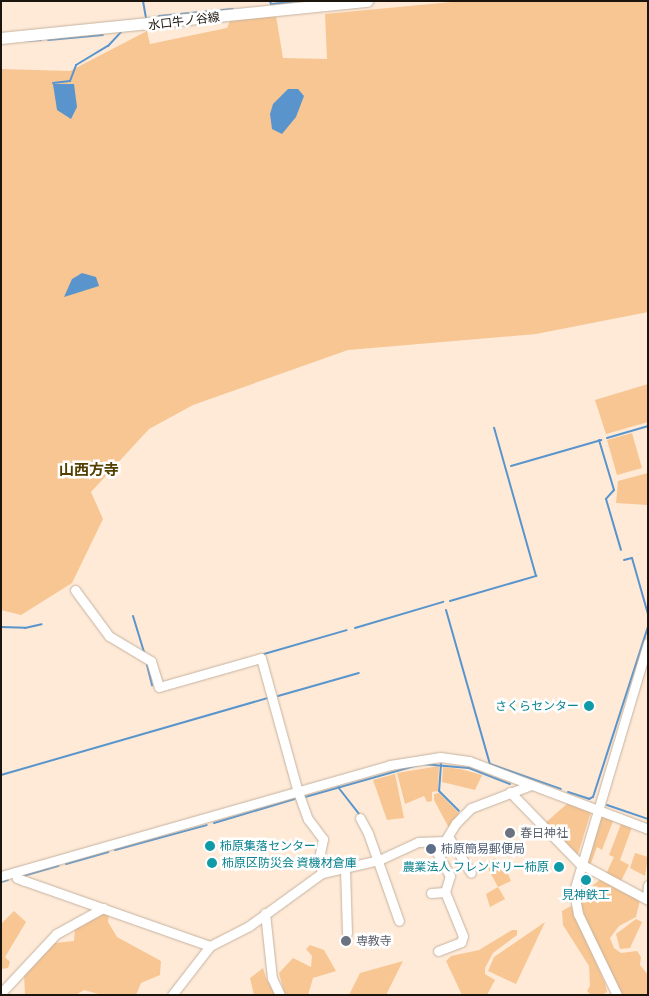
<!DOCTYPE html>
<html>
<head>
<meta charset="utf-8">
<style>
	body { margin:0 }
	#map { position:relative; width:649px; height:996px; overflow:hidden; background:#feead7; font-family:Barlow,"Noto Sans JP",sans-serif }
	div>[style] { position:absolute }
	[style*='--x'] { left:calc(var(--x)*1px); top:calc(var(--y)*1px); width:calc(var(--w)*1px); rotate:calc(var(--a)*1deg) }
	.green>* { inset:0; background:#f7c693 }
	.water>* { inset:0; background:#5995cc }
	.stream>* { height:2px; margin:-1px; padding:0 1px; transform-origin:1px; border-radius:1px; background:#5995cc }
	.roads { filter:drop-shadow(0 0 1px #c5b29f) drop-shadow(0 0 1px #c5b29f) }
	.minor>* { height:9px; margin:-4.5px; padding:0 4.5px; transform-origin:4.5px; border-radius:4.5px; background:#fff }
	.major>* { height:11px; margin:-5.5px; padding:0 5.5px; transform-origin:5.5px; border-radius:5.5px; background:#fff }
	.dots>* { width:14px; height:14px; translate:-50% -50%; box-sizing:border-box; border:2px solid #fff; border-radius:50% }
	span { translate:-50% -50%; white-space:nowrap; text-align:center; line-height:1.15; -webkit-text-stroke:5px #fff; paint-order:stroke }
	.street-label { font-size:12px; color:#1b150e }
	.culture-label { font-size:12px; color:#0d838f }
	.right { translate:-100% -50%; text-align:right }
	.left { translate:0 -50%; text-align:left }
	.worship-label { font-size:12px; color:#5b616d }
	.service-label { font-size:12px; color:#4e5e75 }
	.quarter-label { font-size:15px; color:#544000; font-weight:700 }
	.frame { position:absolute; inset:0; border:2px solid #1b150e; pointer-events:none }
</style>
</head>
<body>
<div id="map">
	<div class="green">
		<div style="clip-path:polygon(462px 1px,648px 1px,648px 312px,536px 334px,348px 350px,193px 405px,149px 429px,91px 492px,103px 519px,72px 583px,21px 615px,1px 610px,1px 69px,70px 71px,147px 31px,150px 44px,227px 28px,230px 21px,276px 16px,283px 58px,327px 59px,325px 14px)"></div>
		<div style="clip-path:polygon(648px 384px,648px 422px,606px 434px,595px 400px)"></div>
		<div style="clip-path:polygon(632px 433px,642px 468px,617px 475px,607px 440px)"></div>
		<div style="clip-path:polygon(648px 473px,648px 505px,616px 503px,618px 481px)"></div>
		<div style="clip-path:polygon(439px 766px,438px 791px,432px 792px,432px 801px,427px 802px,424px 796px,405px 804px,397px 773px)"></div>
		<div style="clip-path:polygon(443px 767px,460px 769px,482px 775px,475px 790px,442px 782px)"></div>
		<div style="clip-path:polygon(395px 774px,404px 818px,387px 820px,373px 780px)"></div>
		<div style="clip-path:polygon(439px 793px,459px 813px,449px 828px,434px 800px,434px 794px)"></div>
		<div style="clip-path:polygon(568px 803px,591px 812px,577px 857px,544px 824px)"></div>
		<div style="clip-path:polygon(603px 817px,613px 821px,602px 850px,597px 847px,590px 866px,586px 860px,598px 819px)"></div>
		<div style="clip-path:polygon(621px 824px,632px 827px,620px 860px,629px 865px,620px 883px,606px 874px,614px 857px,609px 855px)"></div>
		<div style="clip-path:polygon(635px 853px,648px 857px,645px 876px,630px 868px)"></div>
		<div style="clip-path:polygon(495px 858px,501px 869px,505px 867px,511px 881px,498px 887px,505px 899px,490px 907px,486px 894px,498px 887px,485px 863px)"></div>
		<div style="clip-path:polygon(601px 879px,640px 900px,636px 917px,619px 926px,610px 938px,614px 948px,621px 953px,637px 951px,641px 957px,640px 965px,648px 975px,648px 995px,620px 995px,588px 927px,578px 894px,580px 888px,591px 887px)"></div>
		<div style="clip-path:polygon(571px 906px,605px 983px,607px 992px,602px 995px,591px 995px,587px 991px,590px 986px,589px 966px,563px 925px,562px 911px)"></div>
		<div style="clip-path:polygon(14px 911px,26px 922px,5px 957px,10px 962px,8px 968px,1px 969px,1px 924px)"></div>
		<div style="clip-path:polygon(102px 912px,109px 914px,108px 922px,117px 937px,161px 961px,160px 975px,141px 983px,136px 995px,102px 995px,84px 990px,76px 995px,25px 995px,24px 973px,31px 964px,55px 943px,74px 941px,75px 927px)"></div>
		<div style="clip-path:polygon(636px 919px,642px 922px,630px 948px,620px 949px,616px 934px)"></div>
		<div style="clip-path:polygon(545px 922px,516px 984px,488px 971px,494px 957px)"></div>
		<div style="clip-path:polygon(512px 930px,517px 930px,517px 935px,493px 953px,485px 968px,485px 974px,495px 980px,487px 995px,462px 995px,446px 961px,451px 956px,479px 950px)"></div>
		<div style="clip-path:polygon(310px 945px,324px 950px,336px 971px,313px 978px,308px 995px,285px 995px,279px 973px,293px 958px,311px 967px,312px 956px,306px 949px)"></div>
		<div style="clip-path:polygon(403px 961px,386px 995px,349px 995px,360px 973px)"></div>
		<div style="clip-path:polygon(263px 968px,266px 978px,275px 995px,254px 995px,250px 978px)"></div>
	</div>
	<div class="water">
		<div style="clip-path:polygon(53px 84px,74px 84px,77px 107px,71px 119px,57px 110px)"></div>
		<div style="clip-path:polygon(288px 89px,298px 89px,304px 96px,296px 117px,282px 134px,272px 129px,270px 114px,273px 104px)"></div>
		<div style="clip-path:polygon(82px 273px,96px 277px,99px 286px,64px 297px,72px 279px)"></div>
	</div>
	<div class="stream">
		<div style="--x:143;--y:1;--w:17;--a:80"></div>
		<div style="--x:270;--y:1;--w:3;--a:72"></div>
		<div style="--x:271;--y:4;--w:29;--a:-6"></div>
		<div style="--x:159;--y:16;--w:74;--a:-5.4"></div>
		<div style="--x:48;--y:40;--w:55;--a:-5.2"></div>
		<div style="--x:24;--y:41;--w:17;--a:-3"></div>
		<div style="--x:53;--y:83;--w:17;--a:-7"></div>
		<div style="--x:70;--y:81;--w:17;--a:-69"></div>
		<div style="--x:76;--y:65;--w:37;--a:-31"></div>
		<div style="--x:108;--y:46;--w:21;--a:-47"></div>
		<div style="--x:607;--y:438;--w:43;--a:-16.3"></div>
		<div style="--x:599;--y:440;--w:52;--a:73.3"></div>
		<div style="--x:614;--y:490;--w:12;--a:132"></div>
		<div style="--x:606;--y:499;--w:53;--a:73.6"></div>
		<div style="--x:511;--y:466;--w:94;--a:-16.1"></div>
		<div style="--x:624;--y:560;--w:8;--a:-14"></div>
		<div style="--x:632;--y:558;--w:58;--a:74.1"></div>
		<div style="--x:450;--y:601;--w:90;--a:-16.2"></div>
		<div style="--x:536;--y:576;--w:154;--a:-105.8"></div>
		<div style="--x:446;--y:610;--w:160;--a:74.1"></div>
		<div style="--x:490;--y:764;--w:75;--a:19.4"></div>
		<div style="--x:133;--y:616;--w:39;--a:73"></div>
		<div style="--x:1;--y:627;--w:24;--a:2"></div>
		<div style="--x:25;--y:628;--w:17;--a:-13"></div>
		<div style="--x:355;--y:628;--w:92;--a:-16.5"></div>
		<div style="--x:264;--y:654;--w:86;--a:-16.1"></div>
		<div style="--x:147;--y:665;--w:21;--a:76"></div>
		<div style="--x:278;--y:696;--w:84;--a:-15.9"></div>
		<div style="--x:441;--y:764;--w:27;--a:94"></div>
		<div style="--x:439;--y:791;--w:28;--a:45"></div>
		<div style="--x:1;--y:775;--w:278;--a:-16.1"></div>
		<div style="--x:338;--y:787;--w:36;--a:52"></div>
		<div style="--x:568;--y:792;--w:22;--a:18"></div>
		<div style="--x:589;--y:799;--w:4;--a:-27"></div>
		<div style="--x:593;--y:797;--w:179;--a:-72.1"></div>
		<div style="--x:305;--y:797;--w:122;--a:-15.8"></div>
		<div style="--x:422;--y:764;--w:47;--a:4.9"></div>
		<div style="--x:469;--y:768;--w:44;--a:21.3"></div>
		<div style="--x:607;--y:805;--w:43;--a:18.9"></div>
		<div style="--x:214;--y:823;--w:84;--a:-16.5"></div>
		<div style="--x:115;--y:850;--w:95;--a:-15.2"></div>
		<div style="--x:66;--y:864;--w:44;--a:-15.9"></div>
		<div style="--x:23;--y:876;--w:37;--a:-16"></div>
		<div style="--x:1;--y:882;--w:7;--a:-16"></div>
	</div>
	<div class="roads">
		<div class="minor">
			<div style="--x:75;--y:590;--w:57;--a:53.5"></div>
			<div style="--x:109;--y:636;--w:49;--a:30.8"></div>
			<div style="--x:151;--y:661;--w:27;--a:73"></div>
			<div style="--x:159;--y:687;--w:106;--a:-15.9"></div>
			<div style="--x:261;--y:658;--w:139;--a:74.6"></div>
			<div style="--x:298;--y:792;--w:29;--a:70"></div>
			<div style="--x:308;--y:819;--w:25;--a:53"></div>
			<div style="--x:323;--y:839;--w:19;--a:102"></div>
			<div style="--x:319;--y:858;--w:15;--a:79"></div>
			<div style="--x:510;--y:792;--w:99;--a:45.8"></div>
			<div style="--x:579;--y:863;--w:78;--a:28.2"></div>
			<div style="--x:360;--y:818;--w:17;--a:62"></div>
			<div style="--x:368;--y:833;--w:93;--a:70.6"></div>
			<div style="--x:449;--y:838;--w:41;--a:57.8"></div>
			<div style="--x:345;--y:869;--w:64;--a:88.2"></div>
			<div style="--x:15;--y:872;--w:6;--a:72"></div>
			<div style="--x:17;--y:878;--w:9;--a:21"></div>
			<div style="--x:25;--y:881;--w:196;--a:19.4"></div>
			<div style="--x:1;--y:876;--w:405;--a:-15.9"></div>
			<div style="--x:390;--y:765;--w:51;--a:-9.1"></div>
			<div style="--x:440;--y:757;--w:29;--a:8"></div>
			<div style="--x:469;--y:761;--w:191;--a:20.8"></div>
			<div style="--x:431;--y:893;--w:14;--a:-4"></div>
			<div style="--x:445;--y:892;--w:17;--a:-73"></div>
			<div style="--x:450;--y:876;--w:37;--a:-119"></div>
			<div style="--x:647;--y:899;--w:14;--a:-86"></div>
			<div style="--x:265;--y:913;--w:65;--a:83.9"></div>
			<div style="--x:272;--y:978;--w:19;--a:65"></div>
			<div style="--x:438;--y:951;--w:25;--a:-21"></div>
			<div style="--x:461;--y:942;--w:6;--a:-72"></div>
			<div style="--x:463;--y:936;--w:48;--a:-112.2"></div>
			<div style="--x:1;--y:993;--w:81;--a:-47"></div>
			<div style="--x:56;--y:934;--w:54;--a:-29"></div>
			<div style="--x:172;--y:995;--w:62;--a:-52.2"></div>
			<div style="--x:210;--y:946;--w:44;--a:-27.1"></div>
			<div style="--x:249;--y:926;--w:90;--a:-36"></div>
			<div style="--x:322;--y:873;--w:58;--a:-12.8"></div>
			<div style="--x:379;--y:860;--w:43;--a:-24.8"></div>
			<div style="--x:418;--y:842;--w:27;--a:-2"></div>
			<div style="--x:445;--y:841;--w:21;--a:-59"></div>
			<div style="--x:456;--y:823;--w:21;--a:-45"></div>
			<div style="--x:471;--y:808;--w:64;--a:-21"></div>
			<div style="--x:617;--y:995;--w:90;--a:-115.7"></div>
			<div style="--x:578;--y:914;--w:23;--a:-100"></div>
			<div style="--x:574;--y:891;--w:259;--a:-73.4"></div>
		</div>
		<div class="major">
			<div style="--x:1;--y:38;--w:368;--a:-5.8"></div>
		</div>
	</div>
	<div class="dots">
		<div style="left:589px;top:706px;background:#0f9aa8"></div>
		<div style="left:510px;top:833px;background:#6b7280"></div>
		<div style="left:210px;top:846px;background:#0f9aa8"></div>
		<div style="left:431px;top:849px;background:#5c6f8a"></div>
		<div style="left:212px;top:863px;background:#0f9aa8"></div>
		<div style="left:559px;top:867px;background:#0f9aa8"></div>
		<div style="left:586px;top:880px;background:#0f9aa8"></div>
		<div style="left:346px;top:941px;background:#6b7280"></div>
	</div>
	<div class="street-label">
		<span style="left:184px;top:21px;rotate:-7deg">水口牛ノ谷線</span>
	</div>
	<div class="culture-label">
		<span class="right" style="left:579px;top:706px">さくらセンター</span>
		<span class="left" style="left:220px;top:846px">柿原集落センター</span>
		<span class="left" style="left:222px;top:863px">柿原区防災会 資機材倉庫</span>
		<span class="right" style="left:549px;top:867px">農業法人 フレンドリー柿原</span>
		<span style="left:586px;top:895px">見神鉄工</span>
	</div>
	<div class="worship-label">
		<span class="left" style="left:520px;top:833px">春日神社</span>
		<span class="left" style="left:356px;top:941px">専教寺</span>
	</div>
	<div class="service-label">
		<span class="left" style="left:441px;top:849px">柿原簡易郵便局</span>
	</div>
	<div class="quarter-label">
		<span style="left:89px;top:470px">山西方寺</span>
	</div>
	<div class="frame"></div>
</div>
</body>
</html>
